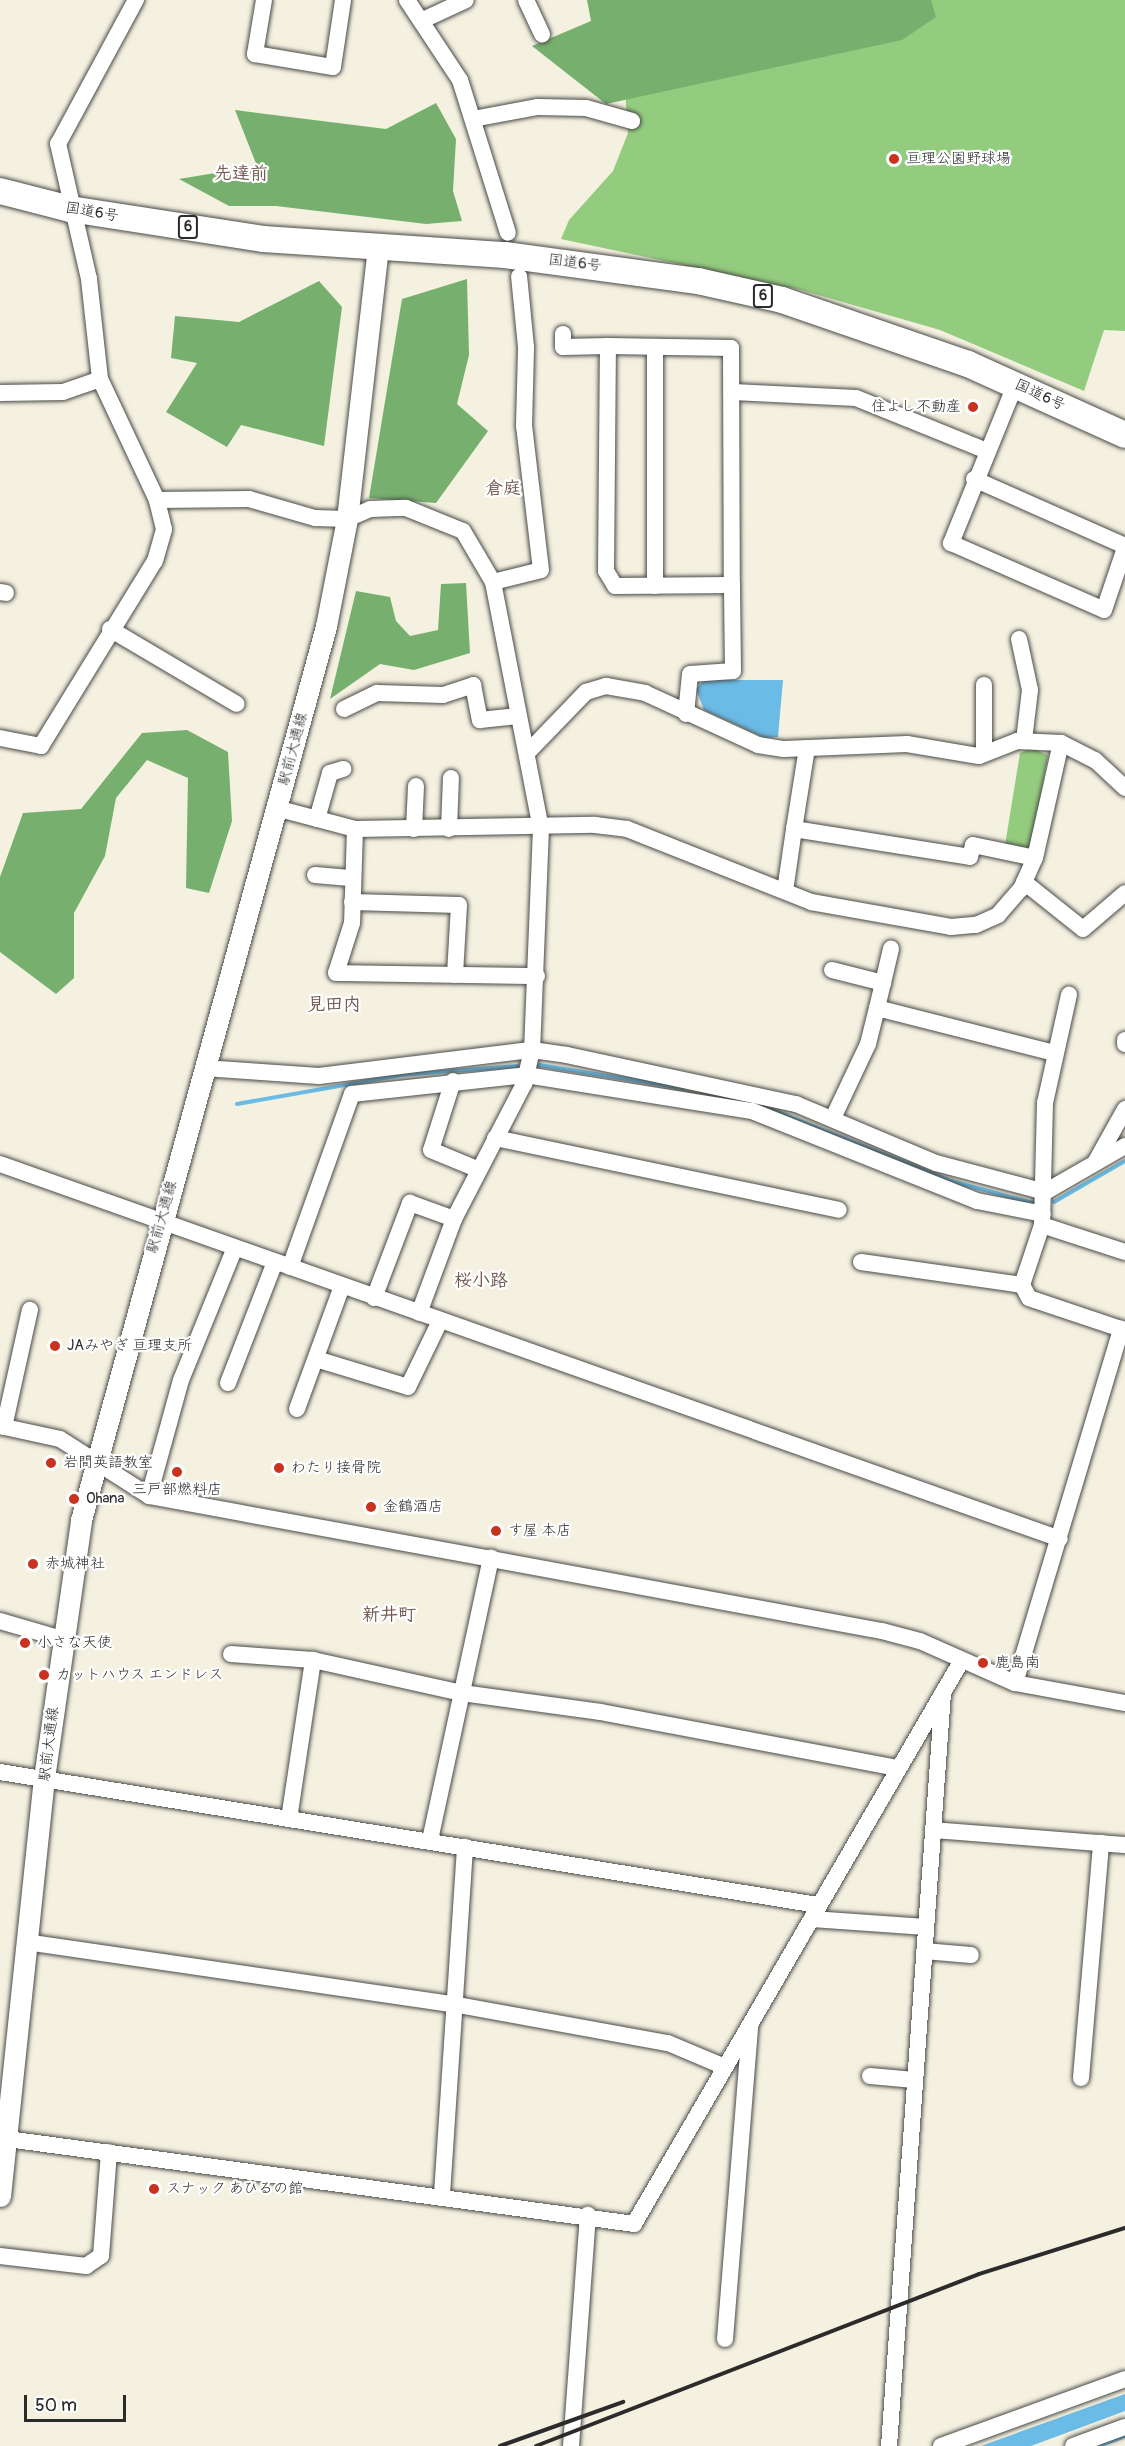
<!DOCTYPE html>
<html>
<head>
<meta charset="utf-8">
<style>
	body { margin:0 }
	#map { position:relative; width:1125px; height:2446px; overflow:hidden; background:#f4f1e1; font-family:Pangolin,"Klee One",sans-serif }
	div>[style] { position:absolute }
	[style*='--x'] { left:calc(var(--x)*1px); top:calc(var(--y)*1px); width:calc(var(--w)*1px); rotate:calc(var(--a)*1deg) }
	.green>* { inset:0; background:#94cc7f }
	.forest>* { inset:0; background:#77b06e }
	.water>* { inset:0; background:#6abbe5 }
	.stream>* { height:4px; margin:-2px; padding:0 2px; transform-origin:2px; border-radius:2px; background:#6abbe5 }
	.roads { filter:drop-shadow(0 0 2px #494946) drop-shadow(0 0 2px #494946) }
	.minor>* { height:16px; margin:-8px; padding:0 8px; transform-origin:8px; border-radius:8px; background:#fff }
	.major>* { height:21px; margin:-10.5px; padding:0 10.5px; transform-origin:10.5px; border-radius:10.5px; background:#fff }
	.highway>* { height:26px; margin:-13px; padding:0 13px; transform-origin:13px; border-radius:13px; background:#fff }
	.rail>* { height:4px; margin:-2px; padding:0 2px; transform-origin:2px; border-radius:2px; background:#2b2b2b }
	.dots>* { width:16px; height:16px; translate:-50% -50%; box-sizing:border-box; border:3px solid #fff; border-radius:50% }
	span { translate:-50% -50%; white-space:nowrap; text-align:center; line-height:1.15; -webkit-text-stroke:4.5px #fff; paint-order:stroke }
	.shield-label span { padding:2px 4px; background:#fff; border:2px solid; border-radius:4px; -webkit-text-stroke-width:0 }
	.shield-label { font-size:14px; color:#2b2b2b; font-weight:700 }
	.poi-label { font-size:15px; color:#2b2b2b }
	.left { translate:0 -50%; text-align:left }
	.right { translate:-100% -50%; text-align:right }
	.street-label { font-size:15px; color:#2b2b2b }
	.quarter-label { font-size:18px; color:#70564f; font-weight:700 }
	.scale { position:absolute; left:24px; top:2395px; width:102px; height:27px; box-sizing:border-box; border:3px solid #2b2b2b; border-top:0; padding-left:8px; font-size:18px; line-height:21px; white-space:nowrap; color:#2b2b2b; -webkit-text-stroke:4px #fff; paint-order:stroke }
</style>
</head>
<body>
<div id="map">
	<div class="green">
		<div style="clip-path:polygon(619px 0,1125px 0,1125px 331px,1104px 330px,1084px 391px,940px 330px,801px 290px,561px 239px,569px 220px,613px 171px,628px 133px)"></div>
		<div style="clip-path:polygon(1031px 748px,1048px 755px,1031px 851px,1005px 845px,1020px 753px)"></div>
	</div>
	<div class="forest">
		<div style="clip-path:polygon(587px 0,931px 0,936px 17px,902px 40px,606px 104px,532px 46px,591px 21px)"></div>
		<div style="clip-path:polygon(436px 103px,456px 139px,453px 191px,462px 221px,426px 224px,276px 206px,229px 206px,179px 179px,257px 166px,235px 110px,386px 129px)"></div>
		<div style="clip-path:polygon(467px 279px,469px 355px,457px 404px,488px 431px,436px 503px,369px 498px,402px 299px)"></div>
		<div style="clip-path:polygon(319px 281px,342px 307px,324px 446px,241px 425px,227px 447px,166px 412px,197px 363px,171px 358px,175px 316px,239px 322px)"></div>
		<div style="clip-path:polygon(466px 583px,470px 653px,414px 670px,380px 664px,330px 699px,356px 591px,390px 597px,396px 621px,410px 636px,438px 630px,441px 584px)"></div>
		<div style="clip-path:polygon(187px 730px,228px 752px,232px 821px,209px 893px,186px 888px,188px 778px,147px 760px,116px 798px,105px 856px,74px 913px,74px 978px,56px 994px,0 952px,0 877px,23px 813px,81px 809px,142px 733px)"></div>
	</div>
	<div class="water">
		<div style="clip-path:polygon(704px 680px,783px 680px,778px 737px,765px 738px,704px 710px,696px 689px)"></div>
		<div style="clip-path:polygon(1125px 2394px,1125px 2411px,1031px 2446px,981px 2446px)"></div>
	</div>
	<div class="stream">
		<div style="--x:539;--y:1065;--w:146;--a:9.1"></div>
		<div style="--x:755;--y:1103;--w:211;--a:21.7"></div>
		<div style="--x:951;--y:1181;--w:85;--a:15"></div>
		<div style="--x:237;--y:1104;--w:167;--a:-10"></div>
		<div style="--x:401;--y:1075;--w:117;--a:-4.4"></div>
		<div style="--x:1054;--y:1202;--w:82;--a:-30"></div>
		<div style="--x:1098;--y:2446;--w:29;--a:-20"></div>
	</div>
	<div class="roads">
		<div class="minor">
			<div style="--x:264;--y:0;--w:55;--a:99.5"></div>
			<div style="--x:255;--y:54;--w:79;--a:9.5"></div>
			<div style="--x:333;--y:67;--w:68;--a:-81.5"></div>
			<div style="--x:407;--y:0;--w:96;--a:56.5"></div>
			<div style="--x:460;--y:80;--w:160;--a:72.6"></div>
			<div style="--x:526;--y:0;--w:38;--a:65"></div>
			<div style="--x:423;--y:20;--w:47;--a:-24.9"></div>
			<div style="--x:473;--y:119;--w:66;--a:-10.5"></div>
			<div style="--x:538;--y:107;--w:48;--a:1.2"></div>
			<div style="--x:586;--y:108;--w:48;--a:15.8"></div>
			<div style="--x:563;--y:334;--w:13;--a:90"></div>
			<div style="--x:563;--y:347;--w:45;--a:-1.3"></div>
			<div style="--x:608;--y:346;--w:123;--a:0.9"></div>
			<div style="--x:731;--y:348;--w:237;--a:89.8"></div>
			<div style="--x:732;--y:585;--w:117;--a:179.5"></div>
			<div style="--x:615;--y:586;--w:17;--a:-121"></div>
			<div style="--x:606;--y:571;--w:225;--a:-89.5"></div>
			<div style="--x:655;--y:347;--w:239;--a:90"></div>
			<div style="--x:1016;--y:383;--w:173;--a:112.1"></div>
			<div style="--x:951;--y:543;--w:167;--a:23.6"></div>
			<div style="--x:1104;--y:610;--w:65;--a:-71.3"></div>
			<div style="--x:733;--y:392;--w:123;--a:2.8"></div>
			<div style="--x:856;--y:398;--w:141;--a:22"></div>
			<div style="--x:0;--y:393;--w:63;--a:-0.9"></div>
			<div style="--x:63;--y:392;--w:39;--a:-19"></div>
			<div style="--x:974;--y:479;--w:165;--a:23.9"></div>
			<div style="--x:157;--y:500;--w:92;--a:-0.6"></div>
			<div style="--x:249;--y:499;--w:69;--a:16.1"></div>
			<div style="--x:315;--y:518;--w:32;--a:2"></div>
			<div style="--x:347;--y:519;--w:25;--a:-23"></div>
			<div style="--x:370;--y:509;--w:36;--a:-2"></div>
			<div style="--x:406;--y:508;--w:61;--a:22"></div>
			<div style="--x:463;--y:531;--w:59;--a:59.5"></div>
			<div style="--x:493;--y:582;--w:251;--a:79"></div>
			<div style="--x:541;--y:828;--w:222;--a:92.3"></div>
			<div style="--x:532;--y:1050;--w:35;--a:103"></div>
			<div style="--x:524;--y:1084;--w:152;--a:117.4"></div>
			<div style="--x:454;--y:1219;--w:100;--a:110.4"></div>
			<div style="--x:493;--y:582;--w:49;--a:-14"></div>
			<div style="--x:541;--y:570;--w:145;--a:-96.7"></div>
			<div style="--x:524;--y:426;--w:79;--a:-88.5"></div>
			<div style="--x:526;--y:347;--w:71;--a:-95.6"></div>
			<div style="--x:0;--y:592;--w:6;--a:9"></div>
			<div style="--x:110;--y:629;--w:147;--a:30.6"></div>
			<div style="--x:1019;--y:639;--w:52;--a:77.8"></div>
			<div style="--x:1030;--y:690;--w:50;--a:96.8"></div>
			<div style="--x:984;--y:685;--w:68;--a:90"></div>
			<div style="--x:344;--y:709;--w:37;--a:-26"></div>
			<div style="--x:377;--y:693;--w:66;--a:1.7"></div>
			<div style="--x:443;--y:695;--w:32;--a:-18"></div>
			<div style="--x:473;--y:685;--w:36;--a:79"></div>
			<div style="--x:480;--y:720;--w:38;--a:-6"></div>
			<div style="--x:686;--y:714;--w:40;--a:-84.3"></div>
			<div style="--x:690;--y:674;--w:43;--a:-4"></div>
			<div style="--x:733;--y:671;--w:86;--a:-90.7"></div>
			<div style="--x:0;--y:738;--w:42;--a:11"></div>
			<div style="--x:41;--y:746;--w:217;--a:-58.4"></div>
			<div style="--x:155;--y:561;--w:33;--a:-74"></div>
			<div style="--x:164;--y:529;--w:30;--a:-104"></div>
			<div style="--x:157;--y:500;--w:134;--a:-115.2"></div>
			<div style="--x:100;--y:379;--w:101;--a:-96.3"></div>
			<div style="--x:89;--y:279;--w:139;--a:-102.9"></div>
			<div style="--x:58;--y:144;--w:164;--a:-61.6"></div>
			<div style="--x:807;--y:748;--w:82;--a:99.1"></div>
			<div style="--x:794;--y:829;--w:178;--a:9"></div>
			<div style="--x:970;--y:857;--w:12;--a:-76"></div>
			<div style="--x:973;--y:845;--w:63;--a:11.8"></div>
			<div style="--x:527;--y:753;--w:85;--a:-46"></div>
			<div style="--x:586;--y:692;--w:21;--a:-17"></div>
			<div style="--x:606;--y:686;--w:40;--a:10"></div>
			<div style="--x:645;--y:693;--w:124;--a:24.7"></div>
			<div style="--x:758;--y:745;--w:26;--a:9"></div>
			<div style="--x:784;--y:749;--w:123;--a:-2.3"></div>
			<div style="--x:907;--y:744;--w:73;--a:9.5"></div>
			<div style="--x:979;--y:756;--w:41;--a:-21.5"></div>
			<div style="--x:1017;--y:741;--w:44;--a:2.6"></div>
			<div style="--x:1061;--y:743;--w:38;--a:27"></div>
			<div style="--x:1095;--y:760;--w:41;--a:43"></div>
			<div style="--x:276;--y:808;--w:82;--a:14.9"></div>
			<div style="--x:355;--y:829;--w:94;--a:91.8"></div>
			<div style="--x:352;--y:923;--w:52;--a:107.7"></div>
			<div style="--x:336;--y:973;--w:201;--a:0.9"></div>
			<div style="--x:317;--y:819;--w:48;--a:-74.2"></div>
			<div style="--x:330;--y:773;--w:14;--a:-17"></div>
			<div style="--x:355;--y:829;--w:240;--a:-1"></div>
			<div style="--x:595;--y:825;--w:32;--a:7"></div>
			<div style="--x:627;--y:829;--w:198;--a:21.6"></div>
			<div style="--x:811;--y:902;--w:142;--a:10.1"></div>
			<div style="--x:951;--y:927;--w:25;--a:-5"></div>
			<div style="--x:976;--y:925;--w:24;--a:-24"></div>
			<div style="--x:998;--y:915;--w:35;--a:-49"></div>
			<div style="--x:1021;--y:889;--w:34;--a:-66"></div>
			<div style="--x:1035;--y:858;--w:118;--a:-77.3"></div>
			<div style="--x:414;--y:829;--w:43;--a:-87.3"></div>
			<div style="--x:449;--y:829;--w:51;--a:-87.8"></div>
			<div style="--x:315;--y:875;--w:38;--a:5"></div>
			<div style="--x:1024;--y:882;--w:75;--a:38.5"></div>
			<div style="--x:1083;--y:929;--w:55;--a:-40.6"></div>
			<div style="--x:785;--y:891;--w:63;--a:-81.7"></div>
			<div style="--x:352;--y:902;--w:107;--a:1.6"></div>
			<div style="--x:459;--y:905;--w:70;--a:93.3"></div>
			<div style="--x:832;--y:970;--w:53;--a:14.3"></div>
			<div style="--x:877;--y:1008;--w:61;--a:-76.7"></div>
			<div style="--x:1125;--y:1040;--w:4;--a:90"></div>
			<div style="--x:204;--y:1068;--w:115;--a:4"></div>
			<div style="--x:319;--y:1076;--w:215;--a:-7"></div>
			<div style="--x:532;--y:1050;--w:35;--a:8"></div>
			<div style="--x:567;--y:1055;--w:234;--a:12.1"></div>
			<div style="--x:796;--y:1104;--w:152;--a:22.9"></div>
			<div style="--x:936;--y:1163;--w:113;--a:14.9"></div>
			<div style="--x:1045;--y:1192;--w:92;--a:-29.9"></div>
			<div style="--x:453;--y:1081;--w:72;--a:107.7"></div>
			<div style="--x:431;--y:1150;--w:50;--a:22.4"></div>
			<div style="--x:833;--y:1118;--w:82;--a:-64.7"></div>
			<div style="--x:868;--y:1044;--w:37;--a:-76"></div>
			<div style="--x:877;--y:1008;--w:184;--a:14.2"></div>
			<div style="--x:495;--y:1138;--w:351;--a:11.8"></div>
			<div style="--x:1095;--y:1163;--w:62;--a:-60.9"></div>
			<div style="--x:0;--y:1164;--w:1124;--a:19.48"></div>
			<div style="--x:1042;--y:1225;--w:87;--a:18"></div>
			<div style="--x:861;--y:1262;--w:163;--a:8.1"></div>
			<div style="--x:290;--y:1267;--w:184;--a:-70.3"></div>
			<div style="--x:352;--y:1094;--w:175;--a:-6.2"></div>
			<div style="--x:526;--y:1075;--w:229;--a:9.1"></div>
			<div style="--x:752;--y:1111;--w:242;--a:21.8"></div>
			<div style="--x:977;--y:1201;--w:67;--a:11.1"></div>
			<div style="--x:374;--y:1298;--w:102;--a:-69.2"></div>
			<div style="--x:410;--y:1203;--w:47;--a:20"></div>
			<div style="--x:316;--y:1359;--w:96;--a:16.9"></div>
			<div style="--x:408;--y:1387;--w:73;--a:-64.1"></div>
			<div style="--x:228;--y:1383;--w:130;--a:-68.8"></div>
			<div style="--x:297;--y:1409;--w:131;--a:-69.9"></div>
			<div style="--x:0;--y:1426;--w:61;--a:12.2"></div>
			<div style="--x:60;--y:1439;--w:106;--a:32.6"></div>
			<div style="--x:149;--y:1496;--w:745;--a:10.44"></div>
			<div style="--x:882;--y:1631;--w:39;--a:15"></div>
			<div style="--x:920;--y:1641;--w:104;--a:23.9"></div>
			<div style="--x:1015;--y:1683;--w:112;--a:10.3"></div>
			<div style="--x:4;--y:1427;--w:120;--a:-77.5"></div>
			<div style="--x:149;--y:1496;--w:120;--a:-74.6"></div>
			<div style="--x:181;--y:1380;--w:143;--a:-67.8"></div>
			<div style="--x:0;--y:1621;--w:65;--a:16.2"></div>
			<div style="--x:231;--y:1654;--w:82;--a:4.2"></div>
			<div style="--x:313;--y:1660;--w:153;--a:12.5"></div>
			<div style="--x:462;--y:1693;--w:140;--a:7.8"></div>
			<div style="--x:601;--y:1712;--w:301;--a:10.7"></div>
			<div style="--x:1015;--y:1683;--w:370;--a:-73.3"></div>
			<div style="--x:1121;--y:1329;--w:97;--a:-161.4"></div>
			<div style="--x:1029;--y:1298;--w:15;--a:-118"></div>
			<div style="--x:1022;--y:1285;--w:63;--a:-71.6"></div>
			<div style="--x:1042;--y:1225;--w:122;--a:-88.6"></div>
			<div style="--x:1045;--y:1103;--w:111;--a:-77.5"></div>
			<div style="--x:0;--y:1772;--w:829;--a:9.24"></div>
			<div style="--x:289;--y:1819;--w:161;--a:-81.4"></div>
			<div style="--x:933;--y:1830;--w:193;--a:4.5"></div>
			<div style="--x:430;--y:1840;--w:289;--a:-77.8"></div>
			<div style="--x:812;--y:1919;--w:114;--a:4"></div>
			<div style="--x:26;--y:1942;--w:437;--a:8.3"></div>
			<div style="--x:458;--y:2005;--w:213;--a:10.3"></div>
			<div style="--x:668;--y:2043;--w:62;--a:22.8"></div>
			<div style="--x:924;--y:1951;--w:47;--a:4.9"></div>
			<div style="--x:870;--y:2076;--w:45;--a:5.1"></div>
			<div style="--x:1081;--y:2078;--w:236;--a:-85.1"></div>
			<div style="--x:0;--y:2138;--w:640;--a:7.72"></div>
			<div style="--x:634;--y:2224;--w:652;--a:-59.82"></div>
			<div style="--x:442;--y:2194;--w:348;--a:-86.2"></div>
			<div style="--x:0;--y:2256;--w:87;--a:6.6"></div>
			<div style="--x:86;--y:2266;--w:18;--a:-34"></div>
			<div style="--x:101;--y:2256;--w:104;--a:-85.6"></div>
			<div style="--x:725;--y:2339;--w:312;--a:-85.4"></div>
			<div style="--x:571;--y:2446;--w:232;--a:-85.8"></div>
			<div style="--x:889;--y:2446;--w:755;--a:-85.9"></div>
			<div style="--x:941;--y:2446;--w:196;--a:-20"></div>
			<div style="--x:1073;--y:2446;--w:55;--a:-20.1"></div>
		</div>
		<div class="major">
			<div style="--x:0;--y:2196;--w:420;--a:-84"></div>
			<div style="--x:44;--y:1778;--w:261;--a:-81.8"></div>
			<div style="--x:81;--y:1520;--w:927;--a:-74.67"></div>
			<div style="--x:326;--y:626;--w:109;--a:-78.9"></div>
			<div style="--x:347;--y:519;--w:273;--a:-83.5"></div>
		</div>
		<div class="highway">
			<div style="--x:0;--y:191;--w:72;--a:14.4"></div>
			<div style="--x:70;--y:209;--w:195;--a:8.8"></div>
			<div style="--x:263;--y:239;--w:243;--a:3.8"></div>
			<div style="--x:505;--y:255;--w:195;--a:7.7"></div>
			<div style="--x:698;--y:281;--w:86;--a:12.7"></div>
			<div style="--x:782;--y:300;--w:197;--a:19"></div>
			<div style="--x:968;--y:364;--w:172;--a:24.3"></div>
		</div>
	</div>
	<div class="rail">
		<div style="--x:500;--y:2446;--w:131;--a:-19.7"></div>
		<div style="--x:536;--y:2446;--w:475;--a:-21.2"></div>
		<div style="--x:979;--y:2274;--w:153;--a:-17.5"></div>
	</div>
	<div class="dots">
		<div style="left:894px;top:159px;background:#c8321e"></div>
		<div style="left:973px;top:407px;background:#c8321e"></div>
		<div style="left:55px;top:1346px;background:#c8321e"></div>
		<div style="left:51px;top:1463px;background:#c8321e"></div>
		<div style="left:279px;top:1468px;background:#c8321e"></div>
		<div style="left:177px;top:1472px;background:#c8321e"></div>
		<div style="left:74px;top:1499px;background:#c8321e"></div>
		<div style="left:371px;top:1507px;background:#c8321e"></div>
		<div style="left:496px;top:1531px;background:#c8321e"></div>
		<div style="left:33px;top:1564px;background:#c8321e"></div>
		<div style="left:25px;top:1643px;background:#c8321e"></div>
		<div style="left:983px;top:1663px;background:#c8321e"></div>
		<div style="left:44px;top:1675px;background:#c8321e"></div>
		<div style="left:154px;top:2189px;background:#c8321e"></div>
	</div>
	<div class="shield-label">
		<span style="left:188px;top:227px">6</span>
		<span style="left:763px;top:296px">6</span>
	</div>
	<div class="poi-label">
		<span class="left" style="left:906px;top:159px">亘理公園野球場</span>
		<span class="right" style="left:961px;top:407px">住よし不動産</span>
		<span class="left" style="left:67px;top:1346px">JAみやぎ 亘理支所</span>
		<span class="left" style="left:63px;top:1463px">岩間英語教室</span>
		<span class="left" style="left:291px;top:1468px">わたり接骨院</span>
		<span style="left:177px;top:1490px">三戸部燃料店</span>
		<span class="left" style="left:86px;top:1499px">Ohana</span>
		<span class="left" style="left:383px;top:1507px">金鶴酒店</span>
		<span class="left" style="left:508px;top:1531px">す屋 本店</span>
		<span class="left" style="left:45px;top:1564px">赤城神社</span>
		<span class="left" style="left:37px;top:1643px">小さな天使</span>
		<span class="left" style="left:995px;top:1663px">鹿島南</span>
		<span class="left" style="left:56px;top:1675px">カットハウス エンドレス</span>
		<span class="left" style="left:166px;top:2189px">スナック あひるの館</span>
	</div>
	<div class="street-label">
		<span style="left:92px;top:212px;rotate:10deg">国道6号</span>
		<span style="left:575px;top:263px;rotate:7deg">国道6号</span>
		<span style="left:1040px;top:395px;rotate:25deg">国道6号</span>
		<span style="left:293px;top:749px;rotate:-75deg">駅前大通線</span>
		<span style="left:162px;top:1217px;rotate:-74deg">駅前大通線</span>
		<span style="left:49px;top:1744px;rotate:-83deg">駅前大通線</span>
	</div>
	<div class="quarter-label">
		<span style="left:241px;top:174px">先達前</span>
		<span style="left:503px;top:489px">倉庭</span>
		<span style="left:334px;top:1005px">見田内</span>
		<span style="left:481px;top:1281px">桜小路</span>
		<span style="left:389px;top:1615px">新井町</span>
	</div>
	<div class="scale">50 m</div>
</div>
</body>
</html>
